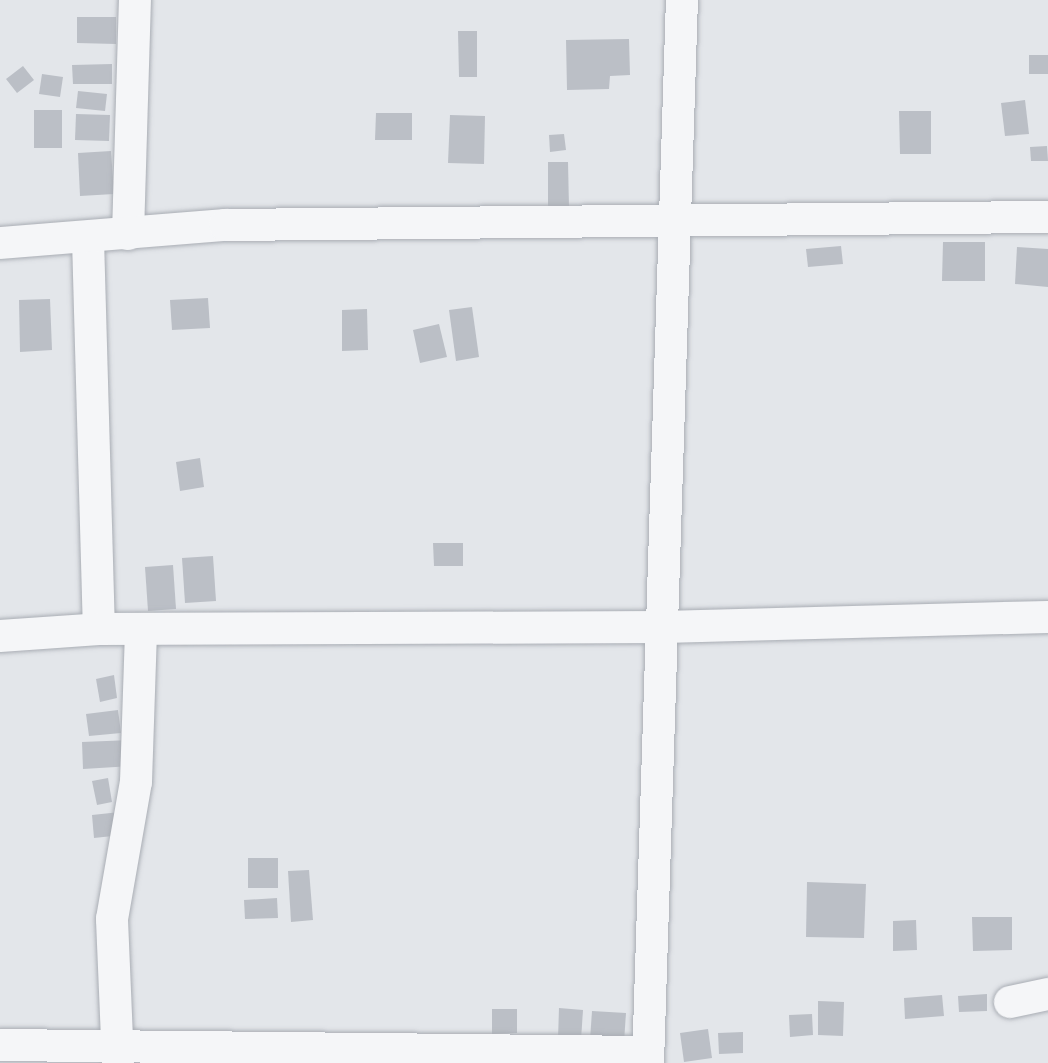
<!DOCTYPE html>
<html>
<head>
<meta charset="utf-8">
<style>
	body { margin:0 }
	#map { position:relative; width:1048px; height:1063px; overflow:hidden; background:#e3e6ea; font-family:Montserrat,sans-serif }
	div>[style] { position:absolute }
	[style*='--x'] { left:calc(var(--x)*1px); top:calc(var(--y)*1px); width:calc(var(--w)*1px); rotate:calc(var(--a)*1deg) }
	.building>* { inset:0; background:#bbbfc6 }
	.roads { filter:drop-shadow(0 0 2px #a9adb4) drop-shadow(0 0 2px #a9adb4) }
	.street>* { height:32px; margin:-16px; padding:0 16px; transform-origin:16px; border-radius:16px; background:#f5f6f8 }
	span { translate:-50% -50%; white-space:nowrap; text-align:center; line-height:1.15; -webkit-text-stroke:5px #f3f4f7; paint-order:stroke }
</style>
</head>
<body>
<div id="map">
	<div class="building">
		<div style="clip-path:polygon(77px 17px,116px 17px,116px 44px,77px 43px)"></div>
		<div style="clip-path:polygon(458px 31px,477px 31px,477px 77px,459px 77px)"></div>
		<div style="clip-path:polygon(629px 39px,630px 75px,610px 76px,609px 89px,567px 90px,566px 40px)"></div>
		<div style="clip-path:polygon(1029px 55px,1048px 55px,1048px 74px,1029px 74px)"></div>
		<div style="clip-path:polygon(112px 64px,112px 84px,73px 84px,72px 65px)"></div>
		<div style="clip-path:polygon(23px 66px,34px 80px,17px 93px,6px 79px)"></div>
		<div style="clip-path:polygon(42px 74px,63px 77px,60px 97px,39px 94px)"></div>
		<div style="clip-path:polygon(78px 91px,107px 94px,105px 111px,76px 108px)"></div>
		<div style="clip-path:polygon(1025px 100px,1029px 134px,1005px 136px,1001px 103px)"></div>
		<div style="clip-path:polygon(34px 110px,62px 110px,62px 148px,34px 148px)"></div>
		<div style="clip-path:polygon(899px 111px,931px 111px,931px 154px,900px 154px)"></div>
		<div style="clip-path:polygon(376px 113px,412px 113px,412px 140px,375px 140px)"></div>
		<div style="clip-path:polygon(76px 114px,110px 115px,109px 141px,75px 140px)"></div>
		<div style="clip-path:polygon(450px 115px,485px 116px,484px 164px,448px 163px)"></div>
		<div style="clip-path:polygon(564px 134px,566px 150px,550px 152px,549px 135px)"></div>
		<div style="clip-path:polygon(1047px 146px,1048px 161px,1031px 161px,1030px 147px)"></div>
		<div style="clip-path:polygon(111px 151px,114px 194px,80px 196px,78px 153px)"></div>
		<div style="clip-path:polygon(548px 162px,568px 162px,569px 208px,548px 208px)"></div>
		<div style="clip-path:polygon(943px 242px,985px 242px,985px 281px,942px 281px)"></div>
		<div style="clip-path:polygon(841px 246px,843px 264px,808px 267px,806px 249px)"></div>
		<div style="clip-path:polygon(1017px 247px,1048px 249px,1048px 287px,1015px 284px)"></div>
		<div style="clip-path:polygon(208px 298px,210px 328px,172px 330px,170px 300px)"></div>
		<div style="clip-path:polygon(50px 299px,52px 350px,20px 352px,19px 300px)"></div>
		<div style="clip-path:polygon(472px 307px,479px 357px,456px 361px,449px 310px)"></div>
		<div style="clip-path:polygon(367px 309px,368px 350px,342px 351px,342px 310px)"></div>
		<div style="clip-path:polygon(439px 324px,447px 357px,420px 363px,413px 330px)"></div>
		<div style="clip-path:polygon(200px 458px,204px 487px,180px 491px,176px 462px)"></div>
		<div style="clip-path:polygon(433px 543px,463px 543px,463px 566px,434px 566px)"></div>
		<div style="clip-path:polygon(213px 556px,216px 601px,185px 603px,182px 558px)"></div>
		<div style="clip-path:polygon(173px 565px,176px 609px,148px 611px,145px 567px)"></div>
		<div style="clip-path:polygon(114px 675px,117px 698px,100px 702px,96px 679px)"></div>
		<div style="clip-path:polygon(118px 710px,121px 733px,89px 736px,86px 714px)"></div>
		<div style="clip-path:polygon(131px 740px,132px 766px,83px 769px,82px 742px)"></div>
		<div style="clip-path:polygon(108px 778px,112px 802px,97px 805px,92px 781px)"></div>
		<div style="clip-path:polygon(120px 812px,122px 835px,94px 838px,92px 815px)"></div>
		<div style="clip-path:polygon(248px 858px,278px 858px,278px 888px,248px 888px)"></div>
		<div style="clip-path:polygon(309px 870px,313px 920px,291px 922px,288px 871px)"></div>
		<div style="clip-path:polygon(807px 882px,866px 884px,864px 938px,806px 937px)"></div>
		<div style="clip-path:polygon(277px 898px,278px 918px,245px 919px,244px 900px)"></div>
		<div style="clip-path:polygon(972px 917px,1012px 917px,1012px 950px,973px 951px)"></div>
		<div style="clip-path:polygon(916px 920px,917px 950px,893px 951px,893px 921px)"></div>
		<div style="clip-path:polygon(987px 994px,987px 1011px,959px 1012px,958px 996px)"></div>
		<div style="clip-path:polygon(942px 995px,944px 1016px,905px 1019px,904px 998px)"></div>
		<div style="clip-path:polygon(818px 1001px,844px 1002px,843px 1036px,818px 1035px)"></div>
		<div style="clip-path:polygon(559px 1008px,583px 1010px,581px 1040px,558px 1039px)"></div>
		<div style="clip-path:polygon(492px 1009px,517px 1009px,517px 1033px,492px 1034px)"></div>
		<div style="clip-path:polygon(592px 1011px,626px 1013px,624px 1042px,590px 1040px)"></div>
		<div style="clip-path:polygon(812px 1014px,813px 1035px,790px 1037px,789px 1015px)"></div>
		<div style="clip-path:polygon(708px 1029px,712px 1058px,684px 1062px,680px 1033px)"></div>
		<div style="clip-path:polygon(743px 1032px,743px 1053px,719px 1054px,718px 1033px)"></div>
	</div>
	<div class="roads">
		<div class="street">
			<div style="--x:128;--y:234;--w:234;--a:-88.3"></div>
			<div style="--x:88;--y:239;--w:390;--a:88.4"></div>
			<div style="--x:0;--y:243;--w:226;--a:-4.6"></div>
			<div style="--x:225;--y:225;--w:823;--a:-0.56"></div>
			<div style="--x:0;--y:636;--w:99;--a:-4"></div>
			<div style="--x:99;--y:629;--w:564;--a:-0.2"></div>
			<div style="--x:663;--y:627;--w:385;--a:-1.5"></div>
			<div style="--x:1010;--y:1002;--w:39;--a:-12"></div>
			<div style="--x:0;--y:1045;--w:648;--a:0.62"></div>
			<div style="--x:118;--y:1063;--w:144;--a:-92.4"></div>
			<div style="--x:112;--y:919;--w:139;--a:-80.1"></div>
			<div style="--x:136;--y:782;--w:149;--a:-88.1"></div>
			<div style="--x:648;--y:1063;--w:1064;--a:-88.17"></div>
		</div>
	</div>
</div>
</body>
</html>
